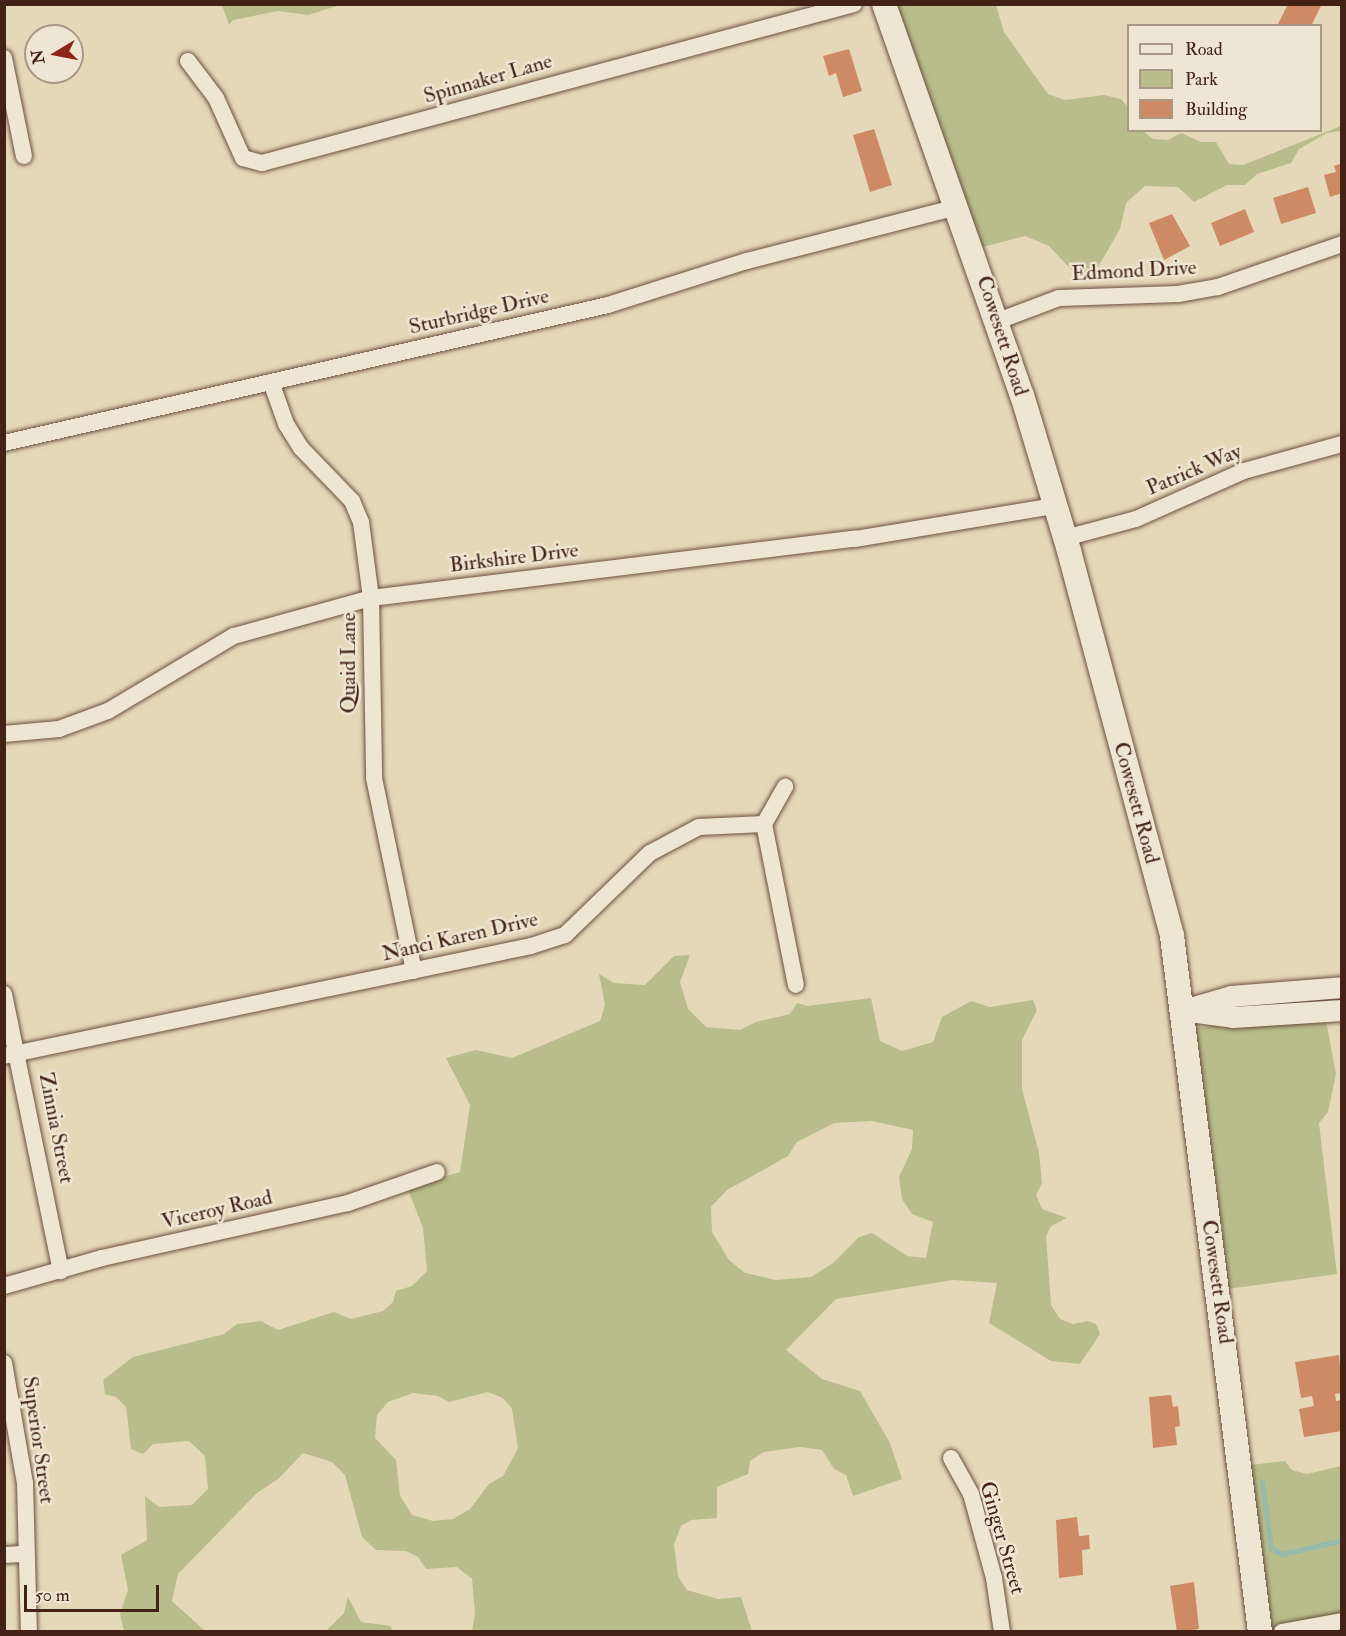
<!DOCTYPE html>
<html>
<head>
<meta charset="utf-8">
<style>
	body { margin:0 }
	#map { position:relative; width:1346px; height:1636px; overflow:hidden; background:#e5d8b9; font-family:"IM FELL Double Pica",serif }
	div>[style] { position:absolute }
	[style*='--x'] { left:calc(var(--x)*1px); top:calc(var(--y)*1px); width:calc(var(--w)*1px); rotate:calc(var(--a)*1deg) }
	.green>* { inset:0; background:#b9bd8c }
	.stream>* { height:5px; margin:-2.5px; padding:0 2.5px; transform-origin:2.5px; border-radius:2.5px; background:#97bbaa }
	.building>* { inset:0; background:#cd8a65 }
	.roads { filter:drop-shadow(0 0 2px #6c503f) drop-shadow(0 0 2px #6c503f) }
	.minor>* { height:16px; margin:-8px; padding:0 8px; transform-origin:8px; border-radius:8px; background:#eee6d2 }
	.tertiary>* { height:21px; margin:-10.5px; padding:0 10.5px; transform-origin:10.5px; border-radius:10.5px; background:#eee6d2 }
	.secondary>* { height:24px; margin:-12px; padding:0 12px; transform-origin:12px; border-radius:12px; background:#eee6d2 }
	span { translate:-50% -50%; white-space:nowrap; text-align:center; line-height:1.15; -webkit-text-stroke:5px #eee6d2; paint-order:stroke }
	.street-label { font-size:21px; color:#432216 }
	.frame { position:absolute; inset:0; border:6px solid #432216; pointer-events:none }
	.legend { position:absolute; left:1127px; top:24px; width:195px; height:108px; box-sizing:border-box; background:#eee6d2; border:2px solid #aa9887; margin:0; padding:8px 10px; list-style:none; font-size:18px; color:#432216 }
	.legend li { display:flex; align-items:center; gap:12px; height:30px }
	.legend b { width:30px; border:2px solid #aa9887 }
	.north { position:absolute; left:24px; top:24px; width:60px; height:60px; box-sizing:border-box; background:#eee6d2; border:2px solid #aa9887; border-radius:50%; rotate:260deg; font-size:16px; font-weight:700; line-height:24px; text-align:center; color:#432216 }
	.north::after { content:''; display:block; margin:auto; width:21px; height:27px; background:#8f2418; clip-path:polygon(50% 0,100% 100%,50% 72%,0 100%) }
	.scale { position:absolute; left:24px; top:1585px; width:135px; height:27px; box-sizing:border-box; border:3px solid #432216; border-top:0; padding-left:8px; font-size:18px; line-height:21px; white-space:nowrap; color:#432216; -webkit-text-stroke:4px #eee6d2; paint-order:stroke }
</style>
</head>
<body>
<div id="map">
	<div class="green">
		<div style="clip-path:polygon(222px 5px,340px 5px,308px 15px,278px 11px,233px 20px,229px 25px)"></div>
		<div style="clip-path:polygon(881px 5px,996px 5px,1004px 32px,1048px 94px,1065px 100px,1104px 95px,1121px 99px,1128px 107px,1128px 130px,1143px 131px,1153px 139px,1168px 140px,1181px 133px,1201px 142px,1216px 142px,1229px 164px,1243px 165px,1341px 126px,1341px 131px,1327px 133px,1299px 149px,1291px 163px,1257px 174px,1245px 185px,1227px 185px,1194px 202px,1178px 187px,1145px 186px,1126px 203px,1120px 229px,1098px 267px,1078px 277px,1049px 246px,1025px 236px,972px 250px)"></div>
		<div style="clip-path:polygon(evenodd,690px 955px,680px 982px,688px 1009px,706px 1027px,740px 1030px,756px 1022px,790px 1014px,797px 1003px,807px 1006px,871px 998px,880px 1041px,902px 1051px,933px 1042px,942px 1017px,971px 1001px,990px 1007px,1033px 1000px,1037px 1010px,1022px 1040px,1022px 1089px,1039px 1153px,1042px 1183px,1036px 1195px,1042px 1209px,1067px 1218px,1051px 1226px,1046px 1236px,1051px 1305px,1060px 1319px,1073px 1324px,1088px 1321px,1096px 1324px,1100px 1334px,1080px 1364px,1051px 1361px,989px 1323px,997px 1283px,953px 1280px,836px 1299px,786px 1350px,822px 1379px,860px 1391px,890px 1443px,902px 1479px,853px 1496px,846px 1475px,834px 1469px,822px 1450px,800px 1447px,764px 1452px,750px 1461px,748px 1474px,717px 1487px,717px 1518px,691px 1520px,681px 1526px,674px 1544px,678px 1576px,687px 1590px,718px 1599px,741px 1597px,752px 1631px,472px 1631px,475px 1613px,472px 1579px,457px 1567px,426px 1569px,418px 1557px,406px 1551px,376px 1550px,362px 1537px,345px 1475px,332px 1462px,303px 1453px,278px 1479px,257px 1493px,178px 1574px,172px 1601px,205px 1631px,124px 1631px,120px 1614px,128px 1590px,121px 1555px,147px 1540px,145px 1496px,159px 1507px,192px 1505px,208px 1489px,205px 1456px,189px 1441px,153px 1444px,143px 1454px,131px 1449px,126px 1407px,116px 1397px,105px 1394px,103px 1380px,133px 1357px,224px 1334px,237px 1324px,261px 1321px,278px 1330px,334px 1312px,351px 1319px,383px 1311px,393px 1302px,396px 1291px,412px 1286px,427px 1271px,423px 1228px,407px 1187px,460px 1172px,470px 1105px,446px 1058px,476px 1050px,512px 1058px,600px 1021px,605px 1005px,599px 974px,614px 983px,645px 985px,674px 956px,690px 955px,872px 1121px,913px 1130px,912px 1149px,899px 1177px,902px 1199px,912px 1214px,933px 1222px,926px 1258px,907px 1256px,872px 1233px,859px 1237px,833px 1263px,811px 1277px,776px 1280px,745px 1273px,729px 1260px,712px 1232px,711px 1207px,727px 1190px,788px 1156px,797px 1142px,834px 1123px,872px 1121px,690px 955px,488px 1392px,503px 1398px,512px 1409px,518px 1448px,503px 1476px,489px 1484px,470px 1509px,453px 1519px,433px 1521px,412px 1515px,400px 1496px,396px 1460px,375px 1438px,377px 1415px,388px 1402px,413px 1393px,438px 1396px,449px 1402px,488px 1392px)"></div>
		<div style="clip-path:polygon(1325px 1015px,1336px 1074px,1328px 1112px,1319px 1123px,1337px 1274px,1220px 1290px,1185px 1029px)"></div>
		<div style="clip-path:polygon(1285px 1461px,1292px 1470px,1307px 1474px,1341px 1466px,1341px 1631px,1260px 1631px,1242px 1466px)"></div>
		<div style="clip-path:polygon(348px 1597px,361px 1622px,391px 1626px,392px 1631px,326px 1631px,344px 1613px)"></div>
	</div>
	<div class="stream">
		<div style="--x:1262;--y:1482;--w:67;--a:82.2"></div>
		<div style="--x:1271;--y:1548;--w:13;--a:29"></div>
		<div style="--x:1282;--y:1554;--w:62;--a:-13.1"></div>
	</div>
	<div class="building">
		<div style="clip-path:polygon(1288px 4px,1322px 4px,1311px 26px,1277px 26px)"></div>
		<div style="clip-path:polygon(849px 49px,862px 91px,843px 97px,836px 73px,829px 76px,823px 56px)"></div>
		<div style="clip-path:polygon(874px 129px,892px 185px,870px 192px,853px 135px)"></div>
		<div style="clip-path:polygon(1342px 163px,1342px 193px,1330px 197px,1324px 175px,1336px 172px,1334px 166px)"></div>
		<div style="clip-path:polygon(1308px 187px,1316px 213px,1281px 224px,1273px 198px)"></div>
		<div style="clip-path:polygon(1245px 209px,1254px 232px,1220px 246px,1211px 223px)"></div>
		<div style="clip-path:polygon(1172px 214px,1190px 246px,1164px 260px,1149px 223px)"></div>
		<div style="clip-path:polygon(1339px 1355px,1342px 1393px,1335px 1394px,1336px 1401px,1342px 1400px,1342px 1431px,1304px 1437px,1299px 1409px,1314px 1406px,1312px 1396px,1301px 1398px,1295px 1362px)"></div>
		<div style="clip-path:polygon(1171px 1395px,1173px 1407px,1178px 1406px,1180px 1426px,1175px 1427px,1177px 1445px,1153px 1448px,1149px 1397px)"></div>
		<div style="clip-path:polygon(1077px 1517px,1079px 1536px,1089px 1535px,1090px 1549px,1082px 1550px,1083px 1575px,1059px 1578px,1056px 1520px)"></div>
		<div style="clip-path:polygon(1194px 1582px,1199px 1629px,1177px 1632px,1170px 1586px)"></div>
	</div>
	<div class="roads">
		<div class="minor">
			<div style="--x:4;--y:58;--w:100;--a:78.5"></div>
			<div style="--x:188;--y:61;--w:46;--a:52.9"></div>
			<div style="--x:216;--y:98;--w:66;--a:65.8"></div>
			<div style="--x:243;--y:158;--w:20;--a:15"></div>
			<div style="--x:262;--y:163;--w:613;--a:-15.03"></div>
			<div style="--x:998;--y:321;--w:65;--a:-20.7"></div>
			<div style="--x:1059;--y:298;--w:119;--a:-1.9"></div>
			<div style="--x:1178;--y:294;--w:41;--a:-9.9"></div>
			<div style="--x:1218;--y:287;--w:131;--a:-19.1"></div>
			<div style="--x:271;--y:382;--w:45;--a:70.3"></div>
			<div style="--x:286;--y:424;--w:28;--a:58"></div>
			<div style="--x:301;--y:448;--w:74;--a:46.1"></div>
			<div style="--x:352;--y:501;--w:23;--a:67"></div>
			<div style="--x:361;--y:522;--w:77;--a:82.5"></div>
			<div style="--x:371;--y:598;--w:180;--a:89"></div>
			<div style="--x:374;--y:778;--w:197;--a:78.3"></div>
			<div style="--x:4;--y:443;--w:620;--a:-12.87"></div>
			<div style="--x:608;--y:305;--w:146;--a:-17.6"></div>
			<div style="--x:747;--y:261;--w:218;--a:-14.4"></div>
			<div style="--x:1065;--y:538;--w:73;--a:-15"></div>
			<div style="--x:1136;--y:519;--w:118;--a:-24"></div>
			<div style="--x:1244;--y:471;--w:102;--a:-15.4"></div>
			<div style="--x:4;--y:734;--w:55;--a:-5.2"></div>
			<div style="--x:59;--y:729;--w:52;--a:-20.2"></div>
			<div style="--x:108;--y:711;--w:147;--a:-30.8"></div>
			<div style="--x:234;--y:636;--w:142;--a:-15.5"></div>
			<div style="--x:371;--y:598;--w:488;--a:-7"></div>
			<div style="--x:855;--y:539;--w:202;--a:-9.4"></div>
			<div style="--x:764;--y:824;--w:164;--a:78.8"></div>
			<div style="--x:764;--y:824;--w:43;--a:-60.4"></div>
			<div style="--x:4;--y:994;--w:283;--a:78.4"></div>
			<div style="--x:4;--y:1056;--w:538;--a:-11.79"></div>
			<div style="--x:531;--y:946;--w:36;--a:-18"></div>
			<div style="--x:565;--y:935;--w:118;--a:-44"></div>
			<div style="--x:650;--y:853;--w:55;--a:-28"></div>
			<div style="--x:699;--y:827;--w:65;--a:-2.6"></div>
			<div style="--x:4;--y:1286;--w:102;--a:-15.9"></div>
			<div style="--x:102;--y:1258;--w:252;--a:-12.6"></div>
			<div style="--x:348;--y:1203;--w:94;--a:-19.2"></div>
			<div style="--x:4;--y:1363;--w:122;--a:80.1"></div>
			<div style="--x:25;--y:1483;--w:149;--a:88.5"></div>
			<div style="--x:951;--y:1458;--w:41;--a:60.9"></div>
			<div style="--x:971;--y:1494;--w:87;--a:74.7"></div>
			<div style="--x:994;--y:1578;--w:55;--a:81.6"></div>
			<div style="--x:4;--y:1555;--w:22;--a:-3"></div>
			<div style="--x:1282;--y:1632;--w:61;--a:-10.4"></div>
		</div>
		<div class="tertiary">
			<div style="--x:1183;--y:1010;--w:50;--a:-16.3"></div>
			<div style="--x:1231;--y:996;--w:111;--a:-4.6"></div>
			<div style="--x:1189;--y:1011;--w:44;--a:7.8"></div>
			<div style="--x:1233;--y:1017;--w:109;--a:-3.7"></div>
		</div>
		<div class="secondary">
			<div style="--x:884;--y:4;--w:415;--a:70.6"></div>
			<div style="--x:1022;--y:395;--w:163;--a:73.2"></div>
			<div style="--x:1069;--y:551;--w:399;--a:75"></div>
			<div style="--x:1172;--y:936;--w:702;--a:82.79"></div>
		</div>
	</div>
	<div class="street-label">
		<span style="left:488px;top:79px;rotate:-16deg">Spinnaker Lane</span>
		<span style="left:1134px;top:271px;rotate:-3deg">Edmond Drive</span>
		<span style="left:479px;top:312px;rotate:-13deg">Sturbridge Drive</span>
		<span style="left:1002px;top:336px;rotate:72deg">Cowesett Road</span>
		<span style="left:1194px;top:470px;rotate:-23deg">Patrick Way</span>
		<span style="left:514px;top:558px;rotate:-7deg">Birkshire Drive</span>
		<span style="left:349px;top:663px;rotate:-90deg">Quaid Lane</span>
		<span style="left:1136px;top:803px;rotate:75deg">Cowesett Road</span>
		<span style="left:460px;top:937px;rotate:-13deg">Nanci Karen Drive</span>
		<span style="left:56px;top:1128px;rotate:79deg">Zinnia Street</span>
		<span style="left:217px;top:1210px;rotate:-13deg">Viceroy Road</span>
		<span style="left:1217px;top:1282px;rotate:82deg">Cowesett Road</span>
		<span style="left:38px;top:1440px;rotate:82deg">Superior Street</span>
		<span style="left:1002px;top:1538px;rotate:74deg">Ginger Street</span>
	</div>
	<div class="frame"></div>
	<ul class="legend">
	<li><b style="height:8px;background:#eee6d2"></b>Road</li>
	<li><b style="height:16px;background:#b9bd8c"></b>Park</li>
	<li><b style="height:16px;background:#cd8a65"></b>Building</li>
	</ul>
	<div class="north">N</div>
	<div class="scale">50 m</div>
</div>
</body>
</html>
